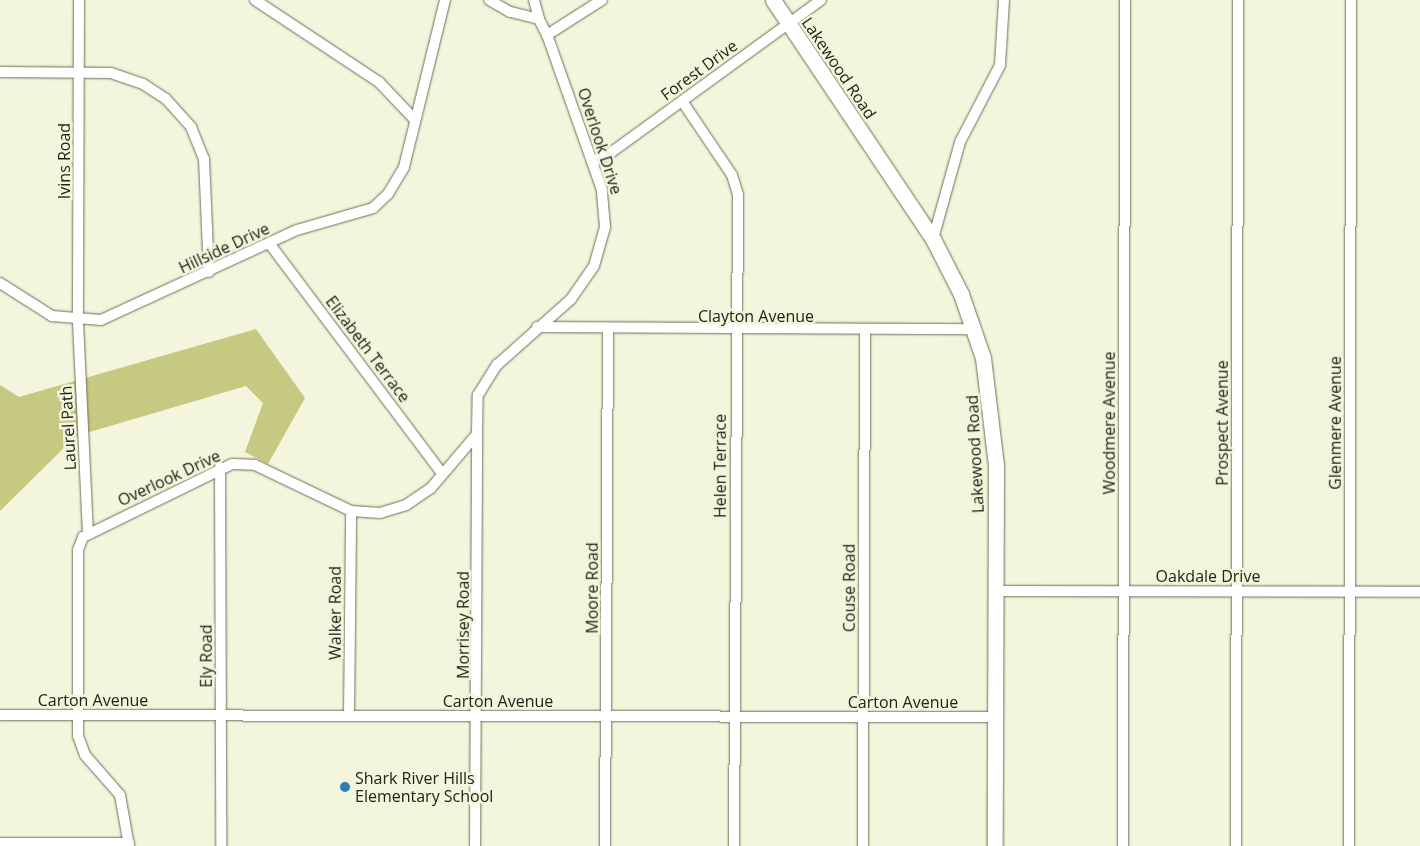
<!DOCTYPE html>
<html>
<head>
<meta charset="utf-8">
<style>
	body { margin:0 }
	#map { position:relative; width:1420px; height:846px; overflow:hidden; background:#f3f5dc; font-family:"Open Sans",sans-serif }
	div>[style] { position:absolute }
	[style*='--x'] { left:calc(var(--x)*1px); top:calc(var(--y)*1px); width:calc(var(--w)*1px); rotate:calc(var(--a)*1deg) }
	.forest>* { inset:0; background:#c5c981 }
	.roads { filter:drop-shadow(0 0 1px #6c6e57) drop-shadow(0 0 1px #6c6e57) }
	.street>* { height:10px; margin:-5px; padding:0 5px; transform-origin:5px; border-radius:5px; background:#fff }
	.secondary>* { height:15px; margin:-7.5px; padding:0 7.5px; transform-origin:7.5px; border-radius:7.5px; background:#fff }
	.dots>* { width:14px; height:14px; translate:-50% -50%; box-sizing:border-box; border:2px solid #f3f5dc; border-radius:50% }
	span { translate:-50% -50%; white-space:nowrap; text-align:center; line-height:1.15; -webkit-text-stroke:5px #f3f5dc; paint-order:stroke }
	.street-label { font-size:16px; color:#222219 }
	.poi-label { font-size:16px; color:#222219 }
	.left { translate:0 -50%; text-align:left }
</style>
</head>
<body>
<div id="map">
	<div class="forest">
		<div style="clip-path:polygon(256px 329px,305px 398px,268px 464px,245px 452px,263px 403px,246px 386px,76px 436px,0 511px,0 385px,19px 397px)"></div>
	</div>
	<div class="roads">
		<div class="street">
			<div style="--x:79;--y:0;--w:322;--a:90.2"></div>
			<div style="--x:78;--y:322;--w:211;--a:87.3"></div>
			<div style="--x:255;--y:0;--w:149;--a:33.5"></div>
			<div style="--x:379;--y:82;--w:51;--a:46.6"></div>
			<div style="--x:534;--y:0;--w:20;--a:75"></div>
			<div style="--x:547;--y:35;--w:65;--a:-32.5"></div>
			<div style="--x:0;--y:72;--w:111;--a:0.5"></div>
			<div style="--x:111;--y:73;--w:34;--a:19"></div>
			<div style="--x:143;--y:84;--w:27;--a:33"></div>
			<div style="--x:166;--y:99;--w:38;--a:48"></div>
			<div style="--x:191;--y:127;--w:35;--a:68"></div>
			<div style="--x:204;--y:159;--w:113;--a:87.5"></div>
			<div style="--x:682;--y:101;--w:89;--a:56"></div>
			<div style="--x:732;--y:175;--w:21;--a:73"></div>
			<div style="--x:738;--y:195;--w:651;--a:90.35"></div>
			<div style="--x:593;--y:161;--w:17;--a:-24"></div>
			<div style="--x:609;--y:154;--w:262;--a:-36"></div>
			<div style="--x:933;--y:239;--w:101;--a:-74.4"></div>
			<div style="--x:960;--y:142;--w:87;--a:-62.5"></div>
			<div style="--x:1000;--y:65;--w:65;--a:-86.5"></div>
			<div style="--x:269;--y:243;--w:288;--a:53.1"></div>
			<div style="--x:0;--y:283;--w:62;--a:32.4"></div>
			<div style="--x:52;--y:316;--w:49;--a:4.7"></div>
			<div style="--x:101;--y:320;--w:216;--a:-24.7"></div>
			<div style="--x:297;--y:230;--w:79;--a:-16.1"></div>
			<div style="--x:373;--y:208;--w:21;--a:-43"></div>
			<div style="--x:388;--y:194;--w:31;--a:-59"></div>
			<div style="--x:404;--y:167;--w:172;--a:-76.2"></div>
			<div style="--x:537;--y:327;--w:438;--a:0.3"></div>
			<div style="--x:220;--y:467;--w:379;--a:89.8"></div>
			<div style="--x:996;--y:591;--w:424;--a:0.1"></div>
			<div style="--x:0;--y:715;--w:996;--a:0.12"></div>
			<div style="--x:349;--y:716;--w:205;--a:-89.4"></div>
			<div style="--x:0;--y:843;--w:129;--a:0"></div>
			<div style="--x:129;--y:846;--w:52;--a:-100"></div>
			<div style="--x:120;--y:795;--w:53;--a:-131.2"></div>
			<div style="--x:85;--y:755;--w:20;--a:-110"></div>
			<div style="--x:78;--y:736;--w:186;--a:-90"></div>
			<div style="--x:78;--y:550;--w:14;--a:-69"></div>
			<div style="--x:83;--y:537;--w:166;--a:-26.1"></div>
			<div style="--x:232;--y:464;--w:23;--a:2"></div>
			<div style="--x:255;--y:465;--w:106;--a:25.6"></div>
			<div style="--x:351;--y:511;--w:29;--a:4"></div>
			<div style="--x:380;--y:513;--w:27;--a:-17"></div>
			<div style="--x:406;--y:505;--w:30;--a:-34"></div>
			<div style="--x:431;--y:488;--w:71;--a:-49.6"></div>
			<div style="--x:477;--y:434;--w:39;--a:-89"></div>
			<div style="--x:478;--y:395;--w:36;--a:-58"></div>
			<div style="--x:497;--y:365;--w:99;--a:-41.7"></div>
			<div style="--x:571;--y:299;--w:40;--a:-55.1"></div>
			<div style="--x:594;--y:266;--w:41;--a:-74.2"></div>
			<div style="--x:605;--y:227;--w:37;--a:-95"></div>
			<div style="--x:602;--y:190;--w:164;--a:-109.5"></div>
			<div style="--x:547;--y:35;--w:18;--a:-117"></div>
			<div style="--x:539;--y:19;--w:30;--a:-166"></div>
			<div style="--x:510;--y:12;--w:24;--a:-150"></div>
			<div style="--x:475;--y:846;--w:412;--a:-89.7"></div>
			<div style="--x:605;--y:846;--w:515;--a:-89.67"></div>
			<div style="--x:863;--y:846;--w:515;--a:-89.78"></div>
			<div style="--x:1123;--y:846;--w:846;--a:-89.86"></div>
			<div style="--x:1236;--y:846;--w:846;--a:-89.86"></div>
			<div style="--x:1349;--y:846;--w:846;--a:-89.86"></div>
		</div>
		<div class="secondary">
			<div style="--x:773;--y:0;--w:288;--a:56.2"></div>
			<div style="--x:933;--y:239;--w:62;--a:63"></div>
			<div style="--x:961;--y:294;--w:68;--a:71"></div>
			<div style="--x:983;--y:358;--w:109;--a:83.1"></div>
			<div style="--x:996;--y:466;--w:380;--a:90.2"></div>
		</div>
	</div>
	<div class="dots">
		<div style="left:345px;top:787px;background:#2c7eaf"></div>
	</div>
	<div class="street-label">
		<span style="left:839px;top:68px;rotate:56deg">Lakewood Road</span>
		<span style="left:699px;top:70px;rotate:-36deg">Forest Drive</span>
		<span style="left:600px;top:141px;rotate:72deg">Overlook Drive</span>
		<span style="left:64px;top:161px;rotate:-90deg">Ivins Road</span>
		<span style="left:224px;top:248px;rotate:-25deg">Hillside Drive</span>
		<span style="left:756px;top:316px">Clayton Avenue</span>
		<span style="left:368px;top:349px;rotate:53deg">Elizabeth Terrace</span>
		<span style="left:1109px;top:423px;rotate:-90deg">Woodmere Avenue</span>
		<span style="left:1222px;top:423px;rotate:-90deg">Prospect Avenue</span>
		<span style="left:1335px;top:423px;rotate:-90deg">Glenmere Avenue</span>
		<span style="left:68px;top:428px;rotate:-93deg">Laurel Path</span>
		<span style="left:975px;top:454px;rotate:-93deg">Lakewood Road</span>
		<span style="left:720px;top:466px;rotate:-90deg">Helen Terrace</span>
		<span style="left:169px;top:478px;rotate:-25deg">Overlook Drive</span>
		<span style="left:1208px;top:576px">Oakdale Drive</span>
		<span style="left:592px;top:588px;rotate:-90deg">Moore Road</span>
		<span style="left:849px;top:588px;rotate:-90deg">Couse Road</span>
		<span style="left:335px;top:613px;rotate:-90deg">Walker Road</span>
		<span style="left:463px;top:625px;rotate:-90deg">Morrisey Road</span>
		<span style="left:206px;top:656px;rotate:-90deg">Ely Road</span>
		<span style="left:93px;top:700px">Carton Avenue</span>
		<span style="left:498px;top:701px">Carton Avenue</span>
		<span style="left:903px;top:702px">Carton Avenue</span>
	</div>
	<div class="poi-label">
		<span class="left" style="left:355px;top:787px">Shark River Hills<br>Elementary School</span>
	</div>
</div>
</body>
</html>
